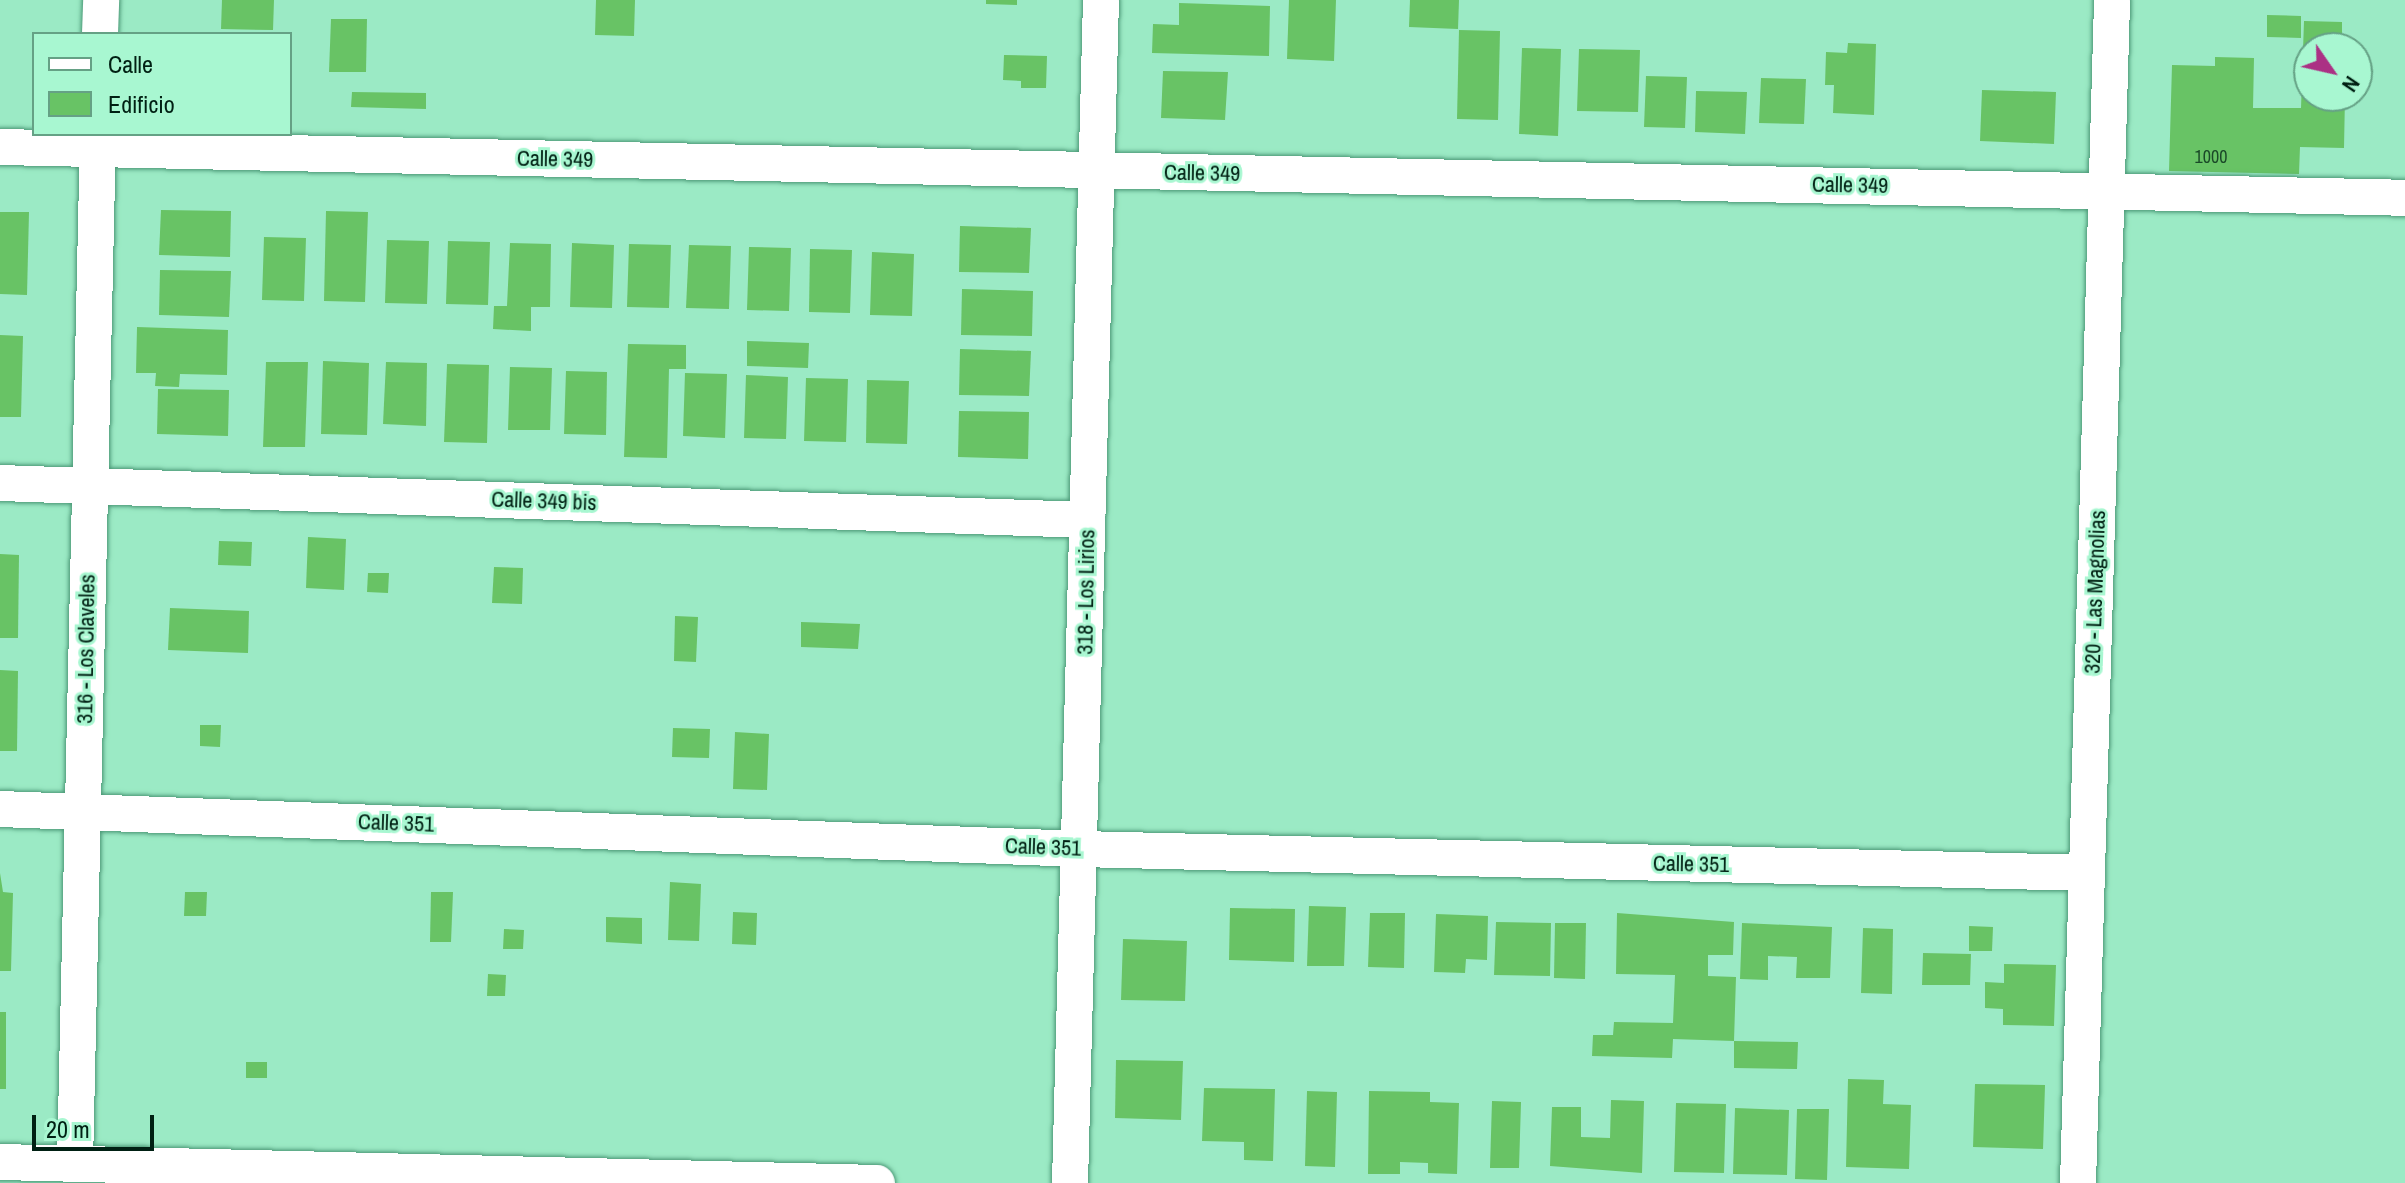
<!DOCTYPE html>
<html>
<head>
<meta charset="utf-8">
<style>
	body { margin:0 }
	#map { position:relative; width:2405px; height:1183px; overflow:hidden; background:#9beac5; font-family:"Archivo Narrow",sans-serif }
	div>[style] { position:absolute }
	[style*='--x'] { left:calc(var(--x)*1px); top:calc(var(--y)*1px); width:calc(var(--w)*1px); rotate:calc(var(--a)*1deg) }
	.building>* { inset:0; background:#68c365 }
	.roads { filter:drop-shadow(0 0 2px #4b9876) drop-shadow(0 0 2px #4b9876) }
	.street>* { height:36px; margin:-18px; padding:0 18px; transform-origin:18px; border-radius:18px; background:#fff }
	span { translate:-50% -50%; white-space:nowrap; text-align:center; line-height:1.15; -webkit-text-stroke:6px #a8f7d1; paint-order:stroke }
	.number-label { font-size:18px; color:#1a4928 }
	.number-label span { -webkit-text-stroke-width:0 }
	.street-label { font-size:22px; color:#002013 }
	.legend { position:absolute; left:32px; top:32px; width:260px; height:104px; box-sizing:border-box; background:#a8f7d1; border:2px solid #65a185; margin:0; padding:10px 14px; list-style:none; font-size:24px; color:#002013 }
	.legend li { display:flex; align-items:center; gap:16px; height:40px }
	.legend b { width:40px; border:2px solid #65a185 }
	.north { position:absolute; left:2293px; top:32px; width:80px; height:80px; box-sizing:border-box; background:#a8f7d1; border:2px solid #65a185; border-radius:50%; rotate:124deg; font-size:22px; font-weight:700; line-height:32px; text-align:center; color:#002013 }
	.north::after { content:''; display:block; margin:auto; width:28px; height:36px; background:#ab3184; clip-path:polygon(50% 0,100% 100%,50% 72%,0 100%) }
	.scale { position:absolute; left:32px; top:1115px; width:122px; height:36px; box-sizing:border-box; border:4px solid #002013; border-top:0; padding-left:10px; font-size:24px; line-height:28px; white-space:nowrap; color:#002013; -webkit-text-stroke:6px #a8f7d1; paint-order:stroke }
</style>
</head>
<body>
<div id="map">
	<div class="building">
		<div style="clip-path:polygon(222px 0,274px 0,273px 30px,221px 29px)"></div>
		<div style="clip-path:polygon(596px 0,635px 0,634px 36px,595px 35px)"></div>
		<div style="clip-path:polygon(986px 0,1017px 0,1017px 5px,986px 4px)"></div>
		<div style="clip-path:polygon(1289px 0,1336px 0,1334px 61px,1287px 59px)"></div>
		<div style="clip-path:polygon(1410px 0,1459px 0,1458px 29px,1409px 27px)"></div>
		<div style="clip-path:polygon(1179px 3px,1270px 6px,1269px 56px,1152px 53px,1153px 24px,1179px 25px)"></div>
		<div style="clip-path:polygon(2267px 15px,2301px 16px,2301px 38px,2267px 37px)"></div>
		<div style="clip-path:polygon(331px 19px,367px 19px,366px 72px,329px 72px)"></div>
		<div style="clip-path:polygon(2304px 21px,2342px 22px,2342px 48px,2309px 48px,2309px 96px,2345px 96px,2344px 148px,2300px 147px,2299px 174px,2169px 171px,2172px 65px,2215px 66px,2215px 57px,2254px 58px,2253px 108px,2301px 108px)"></div>
		<div style="clip-path:polygon(1459px 30px,1500px 31px,1498px 120px,1457px 119px)"></div>
		<div style="clip-path:polygon(1848px 43px,1876px 44px,1874px 115px,1833px 113px,1834px 85px,1825px 85px,1826px 52px,1847px 53px)"></div>
		<div style="clip-path:polygon(1522px 48px,1561px 49px,1558px 136px,1519px 134px)"></div>
		<div style="clip-path:polygon(1579px 49px,1640px 50px,1638px 112px,1577px 111px)"></div>
		<div style="clip-path:polygon(1004px 55px,1047px 56px,1046px 88px,1021px 88px,1021px 81px,1003px 80px)"></div>
		<div style="clip-path:polygon(1163px 71px,1228px 72px,1225px 120px,1161px 118px)"></div>
		<div style="clip-path:polygon(1646px 76px,1687px 77px,1685px 128px,1644px 127px)"></div>
		<div style="clip-path:polygon(1761px 78px,1806px 79px,1804px 124px,1759px 123px)"></div>
		<div style="clip-path:polygon(1982px 90px,2056px 92px,2054px 144px,1980px 141px)"></div>
		<div style="clip-path:polygon(1696px 91px,1747px 92px,1745px 134px,1695px 132px)"></div>
		<div style="clip-path:polygon(352px 92px,426px 93px,426px 109px,351px 107px)"></div>
		<div style="clip-path:polygon(161px 210px,231px 211px,230px 257px,159px 255px)"></div>
		<div style="clip-path:polygon(326px 211px,368px 212px,365px 302px,324px 301px)"></div>
		<div style="clip-path:polygon(0 212px,29px 212px,27px 295px,0 294px)"></div>
		<div style="clip-path:polygon(960px 226px,1031px 228px,1029px 273px,959px 272px)"></div>
		<div style="clip-path:polygon(264px 237px,306px 238px,304px 301px,262px 300px)"></div>
		<div style="clip-path:polygon(387px 240px,429px 241px,427px 304px,385px 303px)"></div>
		<div style="clip-path:polygon(448px 241px,490px 242px,488px 305px,446px 304px)"></div>
		<div style="clip-path:polygon(510px 243px,551px 244px,550px 307px,531px 307px,531px 331px,493px 329px,494px 306px,507px 306px)"></div>
		<div style="clip-path:polygon(572px 243px,614px 245px,612px 308px,570px 307px)"></div>
		<div style="clip-path:polygon(629px 244px,671px 245px,669px 308px,627px 307px)"></div>
		<div style="clip-path:polygon(689px 245px,731px 246px,729px 309px,686px 308px)"></div>
		<div style="clip-path:polygon(749px 247px,791px 248px,789px 311px,747px 310px)"></div>
		<div style="clip-path:polygon(810px 249px,852px 250px,850px 313px,809px 312px)"></div>
		<div style="clip-path:polygon(872px 252px,914px 254px,912px 316px,870px 315px)"></div>
		<div style="clip-path:polygon(160px 270px,231px 271px,229px 317px,159px 315px)"></div>
		<div style="clip-path:polygon(962px 289px,1033px 291px,1032px 336px,961px 335px)"></div>
		<div style="clip-path:polygon(137px 327px,228px 330px,227px 375px,180px 374px,179px 387px,155px 386px,156px 373px,136px 373px)"></div>
		<div style="clip-path:polygon(0 335px,23px 336px,21px 417px,0 417px)"></div>
		<div style="clip-path:polygon(747px 341px,809px 343px,808px 368px,747px 366px)"></div>
		<div style="clip-path:polygon(628px 344px,686px 345px,686px 369px,669px 369px,667px 458px,624px 457px)"></div>
		<div style="clip-path:polygon(960px 349px,1031px 351px,1029px 396px,959px 395px)"></div>
		<div style="clip-path:polygon(323px 361px,369px 363px,367px 435px,321px 434px)"></div>
		<div style="clip-path:polygon(266px 362px,308px 362px,305px 447px,263px 447px)"></div>
		<div style="clip-path:polygon(386px 362px,427px 363px,426px 426px,383px 424px)"></div>
		<div style="clip-path:polygon(447px 364px,489px 365px,487px 443px,444px 442px)"></div>
		<div style="clip-path:polygon(510px 367px,552px 368px,550px 430px,508px 430px)"></div>
		<div style="clip-path:polygon(566px 371px,607px 372px,606px 435px,564px 434px)"></div>
		<div style="clip-path:polygon(685px 373px,727px 374px,725px 438px,683px 436px)"></div>
		<div style="clip-path:polygon(746px 375px,788px 377px,786px 439px,744px 438px)"></div>
		<div style="clip-path:polygon(806px 378px,848px 379px,846px 442px,804px 441px)"></div>
		<div style="clip-path:polygon(867px 380px,909px 381px,907px 444px,866px 443px)"></div>
		<div style="clip-path:polygon(158px 389px,229px 390px,228px 436px,157px 434px)"></div>
		<div style="clip-path:polygon(959px 411px,1029px 412px,1028px 459px,958px 457px)"></div>
		<div style="clip-path:polygon(308px 537px,346px 539px,344px 590px,306px 588px)"></div>
		<div style="clip-path:polygon(219px 541px,252px 542px,251px 566px,218px 565px)"></div>
		<div style="clip-path:polygon(0 554px,19px 555px,18px 638px,0 638px)"></div>
		<div style="clip-path:polygon(494px 567px,523px 568px,522px 604px,492px 603px)"></div>
		<div style="clip-path:polygon(368px 573px,389px 573px,388px 593px,367px 592px)"></div>
		<div style="clip-path:polygon(170px 608px,249px 611px,248px 653px,168px 650px)"></div>
		<div style="clip-path:polygon(675px 616px,698px 617px,696px 662px,674px 661px)"></div>
		<div style="clip-path:polygon(801px 622px,860px 624px,858px 649px,801px 647px)"></div>
		<div style="clip-path:polygon(0 670px,18px 671px,17px 751px,0 751px)"></div>
		<div style="clip-path:polygon(200px 725px,221px 725px,220px 747px,200px 746px)"></div>
		<div style="clip-path:polygon(673px 728px,710px 729px,709px 758px,672px 757px)"></div>
		<div style="clip-path:polygon(735px 732px,769px 734px,767px 790px,733px 789px)"></div>
		<div style="clip-path:polygon(0 873px,3px 892px,13px 893px,11px 971px,0 971px)"></div>
		<div style="clip-path:polygon(670px 882px,701px 884px,699px 941px,668px 940px)"></div>
		<div style="clip-path:polygon(185px 892px,207px 892px,206px 916px,184px 916px)"></div>
		<div style="clip-path:polygon(431px 892px,453px 892px,451px 942px,430px 942px)"></div>
		<div style="clip-path:polygon(1309px 906px,1346px 907px,1344px 966px,1307px 966px)"></div>
		<div style="clip-path:polygon(1230px 908px,1295px 909px,1294px 962px,1229px 960px)"></div>
		<div style="clip-path:polygon(733px 912px,757px 913px,756px 945px,732px 944px)"></div>
		<div style="clip-path:polygon(1370px 913px,1405px 913px,1404px 968px,1368px 967px)"></div>
		<div style="clip-path:polygon(1617px 913px,1734px 922px,1733px 955px,1708px 955px,1708px 976px,1736px 977px,1734px 1041px,1673px 1039px,1672px 1058px,1592px 1056px,1593px 1035px,1613px 1035px,1614px 1022px,1673px 1023px,1675px 975px,1616px 974px)"></div>
		<div style="clip-path:polygon(1436px 914px,1488px 916px,1487px 960px,1466px 959px,1465px 973px,1434px 972px)"></div>
		<div style="clip-path:polygon(606px 917px,642px 918px,642px 944px,606px 942px)"></div>
		<div style="clip-path:polygon(1496px 922px,1551px 923px,1550px 976px,1494px 975px)"></div>
		<div style="clip-path:polygon(1555px 923px,1586px 923px,1585px 979px,1554px 978px)"></div>
		<div style="clip-path:polygon(1742px 923px,1832px 927px,1830px 978px,1796px 978px,1797px 957px,1768px 956px,1768px 980px,1740px 979px)"></div>
		<div style="clip-path:polygon(1969px 926px,1993px 927px,1992px 951px,1969px 951px)"></div>
		<div style="clip-path:polygon(1863px 928px,1893px 929px,1892px 994px,1861px 993px)"></div>
		<div style="clip-path:polygon(504px 929px,524px 930px,523px 949px,503px 949px)"></div>
		<div style="clip-path:polygon(1123px 939px,1187px 941px,1185px 1001px,1121px 1000px)"></div>
		<div style="clip-path:polygon(1923px 953px,1971px 954px,1970px 985px,1922px 985px)"></div>
		<div style="clip-path:polygon(2004px 964px,2056px 965px,2054px 1026px,2003px 1025px,2003px 1009px,1985px 1008px,1985px 982px,2004px 983px)"></div>
		<div style="clip-path:polygon(488px 974px,506px 975px,505px 996px,487px 996px)"></div>
		<div style="clip-path:polygon(0 1012px,6px 1012px,6px 1089px,0 1089px)"></div>
		<div style="clip-path:polygon(1734px 1041px,1798px 1042px,1797px 1069px,1734px 1068px)"></div>
		<div style="clip-path:polygon(1116px 1060px,1183px 1061px,1181px 1120px,1115px 1118px)"></div>
		<div style="clip-path:polygon(246px 1062px,267px 1062px,267px 1078px,246px 1078px)"></div>
		<div style="clip-path:polygon(1848px 1079px,1884px 1080px,1883px 1104px,1911px 1105px,1909px 1169px,1846px 1167px)"></div>
		<div style="clip-path:polygon(1975px 1084px,2045px 1085px,2043px 1149px,1973px 1147px)"></div>
		<div style="clip-path:polygon(1204px 1088px,1275px 1089px,1273px 1161px,1244px 1160px,1244px 1142px,1202px 1141px)"></div>
		<div style="clip-path:polygon(1307px 1091px,1337px 1092px,1335px 1167px,1305px 1166px)"></div>
		<div style="clip-path:polygon(1369px 1091px,1430px 1092px,1430px 1102px,1459px 1103px,1457px 1174px,1428px 1173px,1428px 1163px,1400px 1162px,1400px 1174px,1368px 1174px)"></div>
		<div style="clip-path:polygon(1611px 1100px,1644px 1101px,1642px 1173px,1550px 1166px,1552px 1107px,1581px 1107px,1581px 1137px,1610px 1138px)"></div>
		<div style="clip-path:polygon(1492px 1101px,1521px 1102px,1519px 1168px,1490px 1168px)"></div>
		<div style="clip-path:polygon(1676px 1103px,1726px 1104px,1724px 1173px,1674px 1172px)"></div>
		<div style="clip-path:polygon(1735px 1108px,1789px 1110px,1787px 1175px,1733px 1174px)"></div>
		<div style="clip-path:polygon(1797px 1109px,1829px 1109px,1827px 1180px,1795px 1179px)"></div>
	</div>
	<div class="roads">
		<div class="street">
			<div style="--x:100;--y:34;--w:34;--a:-88"></div>
			<div style="--x:0;--y:147;--w:2406;--a:1.21"></div>
			<div style="--x:0;--y:483;--w:1088;--a:1.95"></div>
			<div style="--x:0;--y:809;--w:1080;--a:2.12"></div>
			<div style="--x:1079;--y:849;--w:1008;--a:1.36"></div>
			<div style="--x:0;--y:1162;--w:877;--a:1.37"></div>
			<div style="--x:75;--y:1164;--w:1030;--a:-88.72"></div>
			<div style="--x:1070;--y:1183;--w:1183;--a:-88.5"></div>
			<div style="--x:2078;--y:1183;--w:1183;--a:-88.35"></div>
		</div>
	</div>
	<div class="number-label">
		<span style="left:2211px;top:157px">1000</span>
	</div>
	<div class="street-label">
		<span style="left:555px;top:159px;rotate:1deg">Calle 349</span>
		<span style="left:1202px;top:173px;rotate:1deg">Calle 349</span>
		<span style="left:1850px;top:185px;rotate:1deg">Calle 349</span>
		<span style="left:544px;top:501px;rotate:2deg">Calle 349 bis</span>
		<span style="left:1086px;top:592px;rotate:-89deg">318 - Los Lirios</span>
		<span style="left:2095px;top:592px;rotate:-88deg">320 - Las Magnolias</span>
		<span style="left:86px;top:649px;rotate:-89deg">316 - Los Claveles</span>
		<span style="left:396px;top:823px;rotate:2deg">Calle 351</span>
		<span style="left:1043px;top:847px;rotate:2deg">Calle 351</span>
		<span style="left:1691px;top:864px;rotate:1deg">Calle 351</span>
	</div>
	<ul class="legend">
	<li><b style="height:10px;background:#fff"></b>Calle</li>
	<li><b style="height:22px;background:#68c365"></b>Edificio</li>
	</ul>
	<div class="north">N</div>
	<div class="scale">20 m</div>
</div>
</body>
</html>
